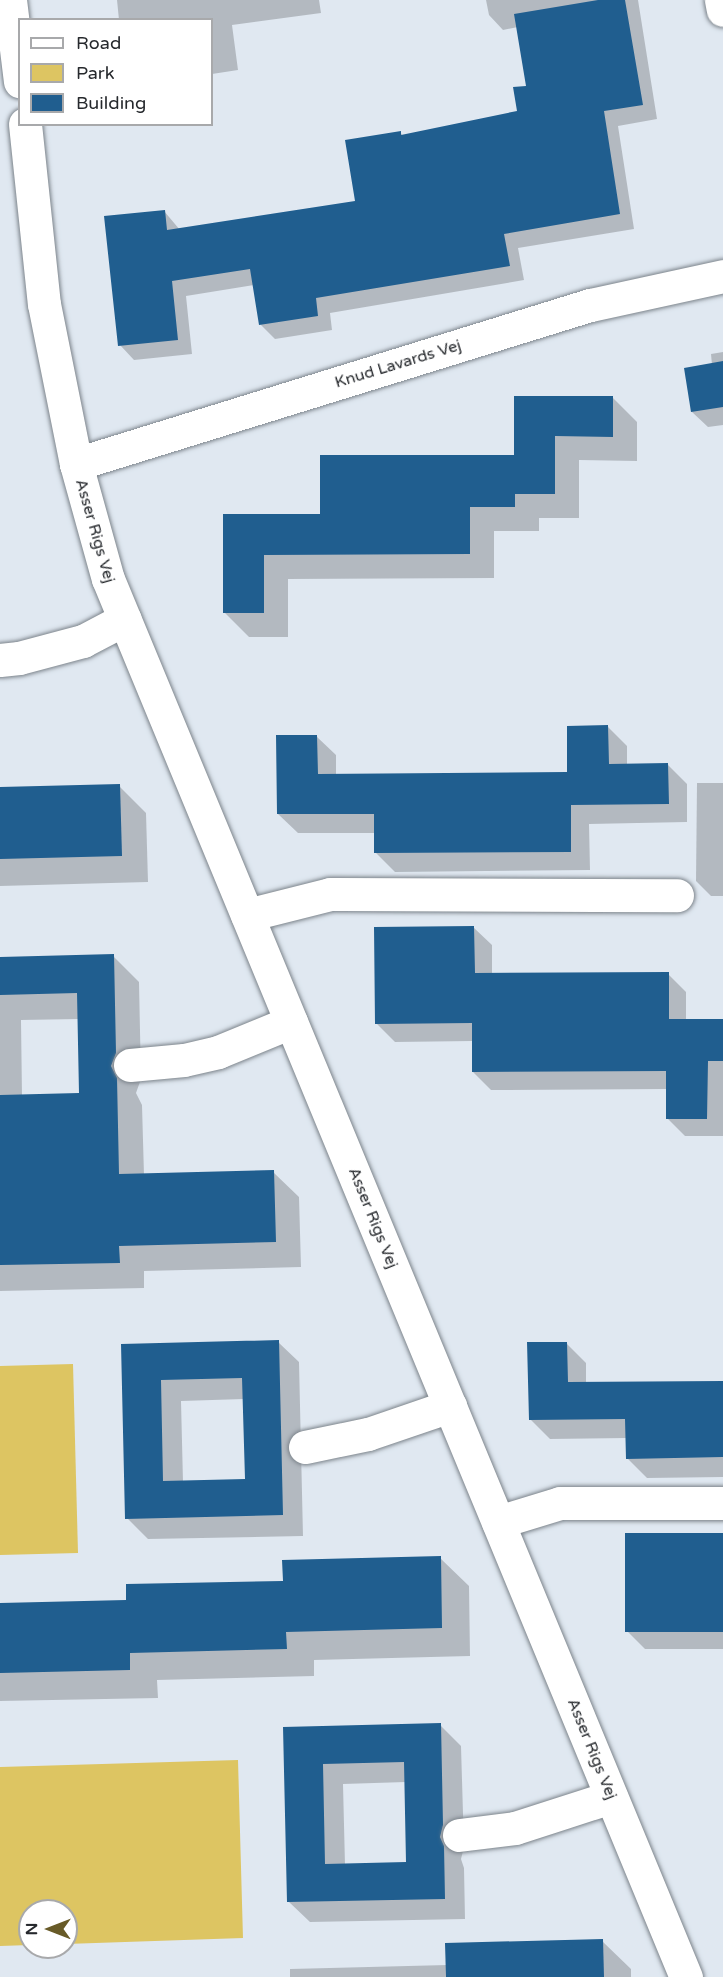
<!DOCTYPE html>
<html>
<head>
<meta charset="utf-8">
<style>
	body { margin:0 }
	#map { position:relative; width:723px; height:1977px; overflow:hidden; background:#e0e8f1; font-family:"Varela Round",sans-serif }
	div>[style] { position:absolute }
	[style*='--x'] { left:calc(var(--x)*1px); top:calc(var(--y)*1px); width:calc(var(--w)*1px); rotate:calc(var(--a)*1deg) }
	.green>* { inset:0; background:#ddc562 }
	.shadow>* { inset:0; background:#0003 }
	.building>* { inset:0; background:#205e8f }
	.roads { filter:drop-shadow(0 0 2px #7c848b) drop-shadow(0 0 2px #7c848b) }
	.minor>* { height:33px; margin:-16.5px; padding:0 16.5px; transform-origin:16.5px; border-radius:16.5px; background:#fff }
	span { translate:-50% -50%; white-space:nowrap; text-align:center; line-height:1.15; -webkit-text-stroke:6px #fff; paint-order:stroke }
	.street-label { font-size:16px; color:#26292d }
	.legend { position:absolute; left:18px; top:18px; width:195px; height:108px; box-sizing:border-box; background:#fff; border:2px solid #a8a9ab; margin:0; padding:8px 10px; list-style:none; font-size:18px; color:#26292d }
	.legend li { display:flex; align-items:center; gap:12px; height:30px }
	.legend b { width:30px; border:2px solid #a8a9ab }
	.north { position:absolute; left:18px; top:1899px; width:60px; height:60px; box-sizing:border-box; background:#fff; border:2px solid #a8a9ab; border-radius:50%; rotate:270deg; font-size:16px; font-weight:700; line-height:24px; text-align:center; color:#26292d }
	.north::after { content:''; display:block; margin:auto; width:21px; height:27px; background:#685b28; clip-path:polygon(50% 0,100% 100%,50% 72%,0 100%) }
</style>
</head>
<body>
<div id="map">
	<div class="green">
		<div style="clip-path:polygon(73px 1364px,78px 1553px,0 1555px,0 1366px)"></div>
		<div style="clip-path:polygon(238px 1760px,243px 1938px,66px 1944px,66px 1911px,30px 1911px,30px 1945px,0 1946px,0 1767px)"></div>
	</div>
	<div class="shadow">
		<div style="clip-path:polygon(117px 0,319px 0,321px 13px,232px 25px,238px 70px,212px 74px,212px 20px,119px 20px)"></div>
		<div style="clip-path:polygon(486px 0,638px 0,657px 119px,618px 126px,634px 229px,518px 248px,524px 280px,330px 313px,332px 330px,275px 339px,260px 324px,254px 285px,186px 296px,192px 354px,134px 360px,120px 345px,164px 211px,180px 230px,357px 202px,400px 132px,403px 136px,518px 112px,527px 87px,518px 27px,503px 30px,489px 15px)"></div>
		<div style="clip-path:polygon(723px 352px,723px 425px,708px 427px,692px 412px,712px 365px,711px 354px)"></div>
		<div style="clip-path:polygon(613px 398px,637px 422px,637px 461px,579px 460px,579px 518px,539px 518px,539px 531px,494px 531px,494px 578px,288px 579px,288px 637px,249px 637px,224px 612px,224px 515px,321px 515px,515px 457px)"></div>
		<div style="clip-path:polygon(608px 727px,627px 746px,627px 765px,667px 764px,687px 784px,687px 822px,589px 824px,590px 870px,395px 872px,375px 852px,375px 833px,298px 833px,278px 814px,316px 736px,336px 755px,336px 775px,569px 774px)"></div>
		<div style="clip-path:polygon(697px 783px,723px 783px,723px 896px,711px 896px,696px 881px)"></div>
		<div style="clip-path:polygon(119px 786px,146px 813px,148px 882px,0 886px,0 789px)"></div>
		<div style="clip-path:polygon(473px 927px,492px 945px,492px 974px,668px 974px,686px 992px,686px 1021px,723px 1021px,723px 1136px,685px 1136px,667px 1118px,667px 1089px,491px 1090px,473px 1072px,473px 1041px,395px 1042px,377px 1024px)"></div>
		<div style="clip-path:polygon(evenodd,113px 956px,139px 982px,141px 1079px,136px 1093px,142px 1105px,144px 1175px,273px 1172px,299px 1197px,301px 1267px,144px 1271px,144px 1288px,0 1291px,0 959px,113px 956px,79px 1019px,81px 1095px,22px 1096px,21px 1020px,79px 1019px)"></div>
		<div style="clip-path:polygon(evenodd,278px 1342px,299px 1362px,303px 1536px,148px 1539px,127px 1518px,123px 1346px,278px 1342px,244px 1399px,246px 1480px,183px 1482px,181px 1401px,244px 1399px)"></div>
		<div style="clip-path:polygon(566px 1343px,586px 1363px,586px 1384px,723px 1382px,723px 1477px,647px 1478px,628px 1459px,627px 1438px,550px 1439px,530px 1419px)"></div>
		<div style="clip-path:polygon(723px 1535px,723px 1649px,645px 1649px,627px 1631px)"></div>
		<div style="clip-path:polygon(440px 1558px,469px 1586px,470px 1656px,314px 1660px,314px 1676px,157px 1680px,158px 1698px,0 1701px,0 1604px,128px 1601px,285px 1582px)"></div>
		<div style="clip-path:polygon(evenodd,440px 1725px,461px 1746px,464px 1847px,461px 1859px,464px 1868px,465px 1919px,310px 1922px,289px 1902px,285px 1729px,440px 1725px,406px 1782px,408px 1863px,345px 1865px,343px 1784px,406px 1782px)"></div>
		<div style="clip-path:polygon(602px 1941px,631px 1969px,631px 1977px,290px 1977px,290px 1969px,447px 1965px)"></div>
	</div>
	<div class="building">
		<div style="clip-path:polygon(598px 0,625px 0,643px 105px,604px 111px,620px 214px,504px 234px,510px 266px,316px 298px,318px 316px,259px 325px,250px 269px,172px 281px,178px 340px,118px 346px,104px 216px,165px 210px,167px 230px,355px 201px,345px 140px,401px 131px,401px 135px,517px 111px,513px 87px,526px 86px,514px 14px)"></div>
		<div style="clip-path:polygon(723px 361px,723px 407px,691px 412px,684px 368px)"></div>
		<div style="clip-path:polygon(514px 396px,613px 396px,613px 437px,555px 436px,555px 494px,515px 494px,515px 507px,470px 507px,470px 554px,264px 555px,264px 613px,223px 613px,223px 514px,320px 514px,320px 455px,514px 455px)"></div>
		<div style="clip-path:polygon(608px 725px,609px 764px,668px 763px,669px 804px,571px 805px,571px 852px,374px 853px,374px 814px,277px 814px,276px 735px,317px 735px,318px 774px,567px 772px,567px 726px)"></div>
		<div style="clip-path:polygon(120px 784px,122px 856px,0 859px,0 787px)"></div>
		<div style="clip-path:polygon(474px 926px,475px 973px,669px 972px,669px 1019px,723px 1019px,723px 1061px,708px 1061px,707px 1119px,666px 1119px,666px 1071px,472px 1072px,472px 1023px,375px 1024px,374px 927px)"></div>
		<div style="clip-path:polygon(114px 954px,116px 1053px,111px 1066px,117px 1078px,119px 1174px,274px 1170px,276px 1242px,119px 1246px,120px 1263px,0 1265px,0 1095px,79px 1093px,77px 993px,0 995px,0 957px)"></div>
		<div style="clip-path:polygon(evenodd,279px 1340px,283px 1515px,125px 1519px,121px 1344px,279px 1340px,242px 1378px,245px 1479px,163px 1481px,161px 1380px,242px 1378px)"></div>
		<div style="clip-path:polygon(527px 1342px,567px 1342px,568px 1382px,723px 1381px,723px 1457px,626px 1459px,625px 1419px,529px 1420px)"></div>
		<div style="clip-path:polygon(625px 1533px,723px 1533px,723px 1632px,625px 1632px)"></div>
		<div style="clip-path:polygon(441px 1556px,442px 1628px,286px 1632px,287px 1649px,130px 1653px,130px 1670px,0 1673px,0 1603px,126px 1600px,126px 1584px,283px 1581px,282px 1560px)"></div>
		<div style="clip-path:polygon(evenodd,441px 1723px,443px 1825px,440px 1837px,444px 1846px,445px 1899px,287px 1902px,283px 1727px,441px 1723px,404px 1762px,406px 1862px,325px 1864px,323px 1764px,404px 1762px)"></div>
		<div style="clip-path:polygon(603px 1939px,604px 1977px,446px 1977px,445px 1943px)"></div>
	</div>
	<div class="roads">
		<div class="minor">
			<div style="--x:10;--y:0;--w:82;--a:83"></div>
			<div style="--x:721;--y:0;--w:10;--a:79"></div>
			<div style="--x:25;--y:124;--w:181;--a:84"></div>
			<div style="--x:44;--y:304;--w:163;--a:78.7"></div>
			<div style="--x:76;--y:464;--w:119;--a:74.5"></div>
			<div style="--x:108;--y:579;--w:1513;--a:67.54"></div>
			<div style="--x:76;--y:464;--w:538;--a:-17.19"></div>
			<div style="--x:590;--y:305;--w:136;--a:-12.3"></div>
			<div style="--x:0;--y:660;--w:19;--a:-6"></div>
			<div style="--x:19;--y:658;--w:66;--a:-14.9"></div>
			<div style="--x:83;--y:641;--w:47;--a:-27.6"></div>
			<div style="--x:247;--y:915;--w:86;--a:-14.2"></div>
			<div style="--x:330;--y:894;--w:347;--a:0.2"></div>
			<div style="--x:130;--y:1065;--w:54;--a:-5.3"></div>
			<div style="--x:184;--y:1060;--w:35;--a:-13"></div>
			<div style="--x:218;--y:1052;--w:79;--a:-22.3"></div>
			<div style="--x:305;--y:1447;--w:64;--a:-11.7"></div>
			<div style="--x:368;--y:1434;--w:87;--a:-18.9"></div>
			<div style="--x:498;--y:1522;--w:65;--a:-17"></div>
			<div style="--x:560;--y:1503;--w:163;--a:0"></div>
			<div style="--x:459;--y:1835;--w:56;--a:-7.1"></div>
			<div style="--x:515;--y:1828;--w:101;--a:-17.9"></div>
		</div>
	</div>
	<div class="street-label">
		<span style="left:398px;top:364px;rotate:-17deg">Knud Lavards Vej</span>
		<span style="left:95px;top:531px;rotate:74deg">Asser Rigs Vej</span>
		<span style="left:373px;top:1218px;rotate:68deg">Asser Rigs Vej</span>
		<span style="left:592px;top:1749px;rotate:68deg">Asser Rigs Vej</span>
	</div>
	<ul class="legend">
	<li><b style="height:8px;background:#fff"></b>Road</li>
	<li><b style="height:16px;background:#ddc562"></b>Park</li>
	<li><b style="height:16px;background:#205e8f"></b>Building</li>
	</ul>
	<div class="north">N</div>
</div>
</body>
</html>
